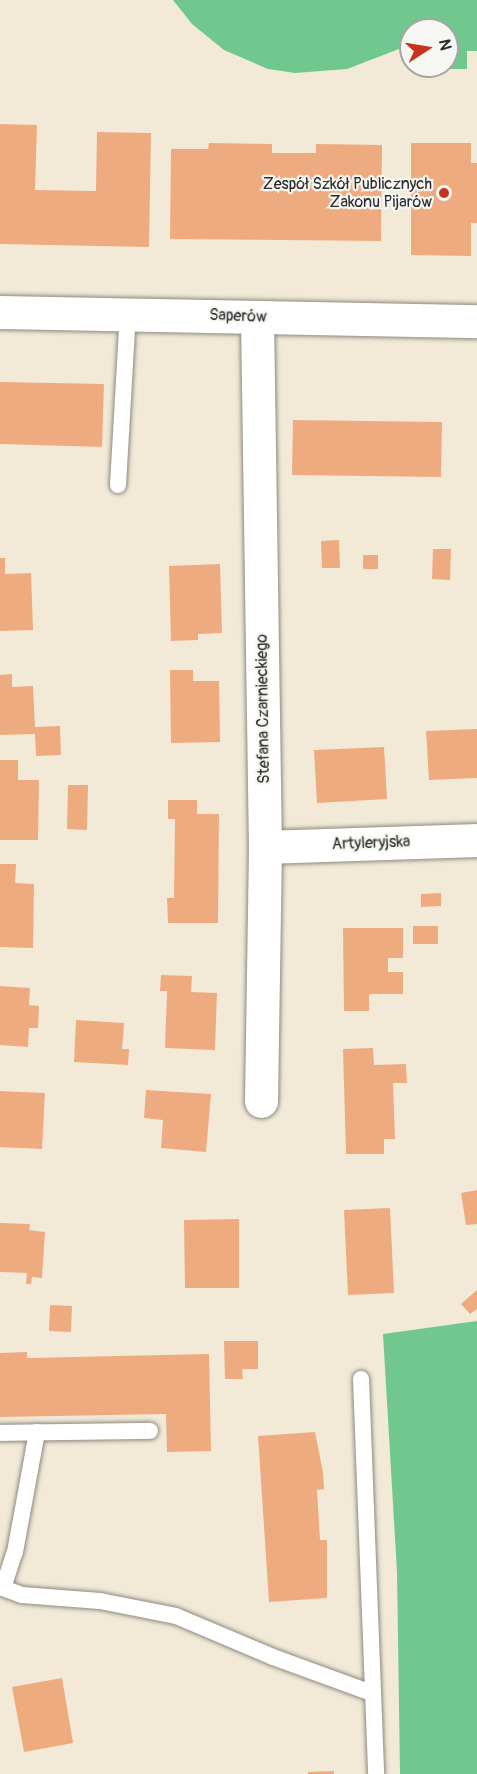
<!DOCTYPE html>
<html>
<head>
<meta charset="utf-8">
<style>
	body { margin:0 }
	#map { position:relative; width:477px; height:1774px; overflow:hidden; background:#f2ead7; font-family:Pangolin,sans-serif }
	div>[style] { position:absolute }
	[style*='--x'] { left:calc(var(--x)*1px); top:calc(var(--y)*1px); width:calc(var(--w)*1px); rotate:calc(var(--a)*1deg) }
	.green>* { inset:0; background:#70c88f }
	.building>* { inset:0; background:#efab80 }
	.roads { filter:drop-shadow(0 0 2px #8e8a81) drop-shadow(0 0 2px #8e8a81) }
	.service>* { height:16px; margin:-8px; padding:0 8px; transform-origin:8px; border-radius:8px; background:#fff }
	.minor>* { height:33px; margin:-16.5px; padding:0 16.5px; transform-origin:16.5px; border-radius:16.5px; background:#fff }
	.dots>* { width:16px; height:16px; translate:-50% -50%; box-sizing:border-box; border:3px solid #f6f6f2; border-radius:50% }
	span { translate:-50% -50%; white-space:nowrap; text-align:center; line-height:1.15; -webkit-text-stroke:4.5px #f6f6f2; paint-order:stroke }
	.poi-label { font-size:16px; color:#2b2b2b }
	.right { translate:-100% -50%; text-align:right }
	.street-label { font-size:16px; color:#2b2b2b }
	.north { position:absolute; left:399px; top:18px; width:60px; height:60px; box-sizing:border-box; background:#f6f6f2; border:2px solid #a5a5a2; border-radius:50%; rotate:78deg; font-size:16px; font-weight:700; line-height:24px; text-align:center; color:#2b2b2b }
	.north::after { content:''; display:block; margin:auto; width:21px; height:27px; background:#c8321e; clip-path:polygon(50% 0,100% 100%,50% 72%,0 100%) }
</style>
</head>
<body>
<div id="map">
	<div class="green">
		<div style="clip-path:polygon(173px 0,477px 0,477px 51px,467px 51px,467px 69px,429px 69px,429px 66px,447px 66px,447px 30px,411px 30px,411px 49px,399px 49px,347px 69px,295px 73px,268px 69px,224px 50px,192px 24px)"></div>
		<div style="clip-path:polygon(477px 1321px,477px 1774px,400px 1774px,397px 1572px,383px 1334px)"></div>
	</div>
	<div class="building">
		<div style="clip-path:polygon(0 124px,37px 125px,35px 190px,96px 191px,97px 132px,151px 133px,149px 247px,0 244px)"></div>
		<div style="clip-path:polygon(209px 143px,272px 144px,272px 153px,316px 153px,316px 144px,382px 145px,381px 241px,170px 239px,171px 149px,208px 149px)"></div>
		<div style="clip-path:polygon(411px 143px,471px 143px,471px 163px,477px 163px,477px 223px,471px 223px,471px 256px,411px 255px)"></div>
		<div style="clip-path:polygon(0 382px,104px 384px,102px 447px,0 444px)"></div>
		<div style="clip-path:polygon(293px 420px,442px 422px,441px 477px,292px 475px)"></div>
		<div style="clip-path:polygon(339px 540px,340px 568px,322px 568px,321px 541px)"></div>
		<div style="clip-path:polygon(433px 549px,451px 549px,450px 580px,432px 579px)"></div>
		<div style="clip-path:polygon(363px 555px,378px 555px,378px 569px,363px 569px)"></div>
		<div style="clip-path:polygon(0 558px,5px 558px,5px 574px,31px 573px,33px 630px,0 631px)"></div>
		<div style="clip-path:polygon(220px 564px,222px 633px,198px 634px,198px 640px,171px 641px,169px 566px)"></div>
		<div style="clip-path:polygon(170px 670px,193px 670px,193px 681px,219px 681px,220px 742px,171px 743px)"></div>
		<div style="clip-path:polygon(12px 674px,12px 687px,33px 686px,35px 727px,60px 726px,61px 755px,36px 756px,35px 734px,0 735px,0 675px)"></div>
		<div style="clip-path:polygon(477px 729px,477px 778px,429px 780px,426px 731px)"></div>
		<div style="clip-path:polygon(384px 747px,387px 799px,317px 803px,314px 750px)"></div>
		<div style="clip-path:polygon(0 760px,18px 760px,18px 780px,39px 780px,38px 840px,0 840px)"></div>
		<div style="clip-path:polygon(68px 785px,88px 785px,87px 830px,67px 829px)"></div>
		<div style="clip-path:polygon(168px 800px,197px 800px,197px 814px,219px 814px,218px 923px,168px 923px,167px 898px,174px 898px,175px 819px,168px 819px)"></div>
		<div style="clip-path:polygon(0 864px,16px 864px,15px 883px,34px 884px,33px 948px,0 947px)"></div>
		<div style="clip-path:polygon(441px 893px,441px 906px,421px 907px,421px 894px)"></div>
		<div style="clip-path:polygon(413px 926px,438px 926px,438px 944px,413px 944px)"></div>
		<div style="clip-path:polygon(343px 928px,403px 928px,403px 958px,388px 958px,388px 972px,403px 972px,403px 994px,369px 994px,369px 1011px,344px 1011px)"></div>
		<div style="clip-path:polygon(161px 975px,192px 976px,191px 992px,217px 993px,215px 1050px,165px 1048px,167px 991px,160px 991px)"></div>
		<div style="clip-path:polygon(0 986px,30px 988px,29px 1005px,39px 1006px,38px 1028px,29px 1028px,28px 1047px,0 1045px)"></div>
		<div style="clip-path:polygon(76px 1020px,124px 1023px,122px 1049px,129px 1049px,128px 1065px,74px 1062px)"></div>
		<div style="clip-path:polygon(373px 1048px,374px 1065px,406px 1064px,407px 1083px,393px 1083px,395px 1139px,384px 1139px,384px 1154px,346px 1154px,343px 1049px)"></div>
		<div style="clip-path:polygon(146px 1090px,211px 1094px,206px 1152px,161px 1148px,163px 1120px,144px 1118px)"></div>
		<div style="clip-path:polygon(0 1091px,45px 1093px,42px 1149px,0 1147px)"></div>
		<div style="clip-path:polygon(477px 1190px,477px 1224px,466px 1225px,461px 1193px)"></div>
		<div style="clip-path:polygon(390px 1208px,394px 1293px,348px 1295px,344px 1210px)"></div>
		<div style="clip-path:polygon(239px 1219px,239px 1288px,185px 1288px,184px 1220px)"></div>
		<div style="clip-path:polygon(0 1223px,30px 1224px,29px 1230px,45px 1232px,42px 1278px,32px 1277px,31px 1284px,26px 1284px,27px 1273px,0 1272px)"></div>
		<div style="clip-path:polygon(477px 1290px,477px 1309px,470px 1314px,461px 1304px)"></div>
		<div style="clip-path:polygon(50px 1305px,72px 1306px,71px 1332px,49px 1331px)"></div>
		<div style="clip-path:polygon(224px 1341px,258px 1341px,258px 1369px,242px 1369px,243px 1379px,225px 1379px)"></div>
		<div style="clip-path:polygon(27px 1352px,27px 1358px,209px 1354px,211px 1451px,167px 1452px,166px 1414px,0 1417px,0 1353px)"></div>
		<div style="clip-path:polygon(315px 1432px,323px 1472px,324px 1489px,317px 1490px,320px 1540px,327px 1540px,327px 1598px,269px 1602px,258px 1436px)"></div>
		<div style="clip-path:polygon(62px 1678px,73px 1743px,24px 1752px,12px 1687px)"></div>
		<div style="clip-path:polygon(334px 1771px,334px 1774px,308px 1774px,308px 1772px)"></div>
	</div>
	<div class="roads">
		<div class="service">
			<div style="--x:118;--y:485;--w:173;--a:-86.7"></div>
			<div style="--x:361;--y:1379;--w:395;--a:87.8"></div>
			<div style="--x:0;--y:1433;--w:150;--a:-0.8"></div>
			<div style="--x:0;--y:1587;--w:23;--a:20"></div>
			<div style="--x:22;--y:1595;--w:78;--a:4.4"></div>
			<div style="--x:100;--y:1601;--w:77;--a:11.2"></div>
			<div style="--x:176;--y:1616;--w:105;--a:22.9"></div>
			<div style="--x:273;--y:1657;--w:105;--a:20"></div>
			<div style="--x:3;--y:1588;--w:38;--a:-72"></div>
			<div style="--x:15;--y:1552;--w:122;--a:-79.6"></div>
		</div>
		<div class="minor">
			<div style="--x:0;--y:312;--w:477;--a:1.1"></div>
			<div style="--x:257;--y:317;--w:530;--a:89.14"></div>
			<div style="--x:265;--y:847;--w:254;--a:90.9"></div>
			<div style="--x:265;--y:847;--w:212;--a:-1.9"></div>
		</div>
	</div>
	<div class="dots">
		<div style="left:444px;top:193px;background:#c8321e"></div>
	</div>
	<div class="poi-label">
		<span class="right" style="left:432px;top:193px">Zespół Szkół Publicznych<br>Zakonu Pijarów</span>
	</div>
	<div class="street-label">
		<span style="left:238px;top:316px;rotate:2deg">Saperów</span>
		<span style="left:263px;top:709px;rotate:-91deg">Stefana Czarnieckiego</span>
		<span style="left:371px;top:843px;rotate:-2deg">Artyleryjska</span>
	</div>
	<div class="north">N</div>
</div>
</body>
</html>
